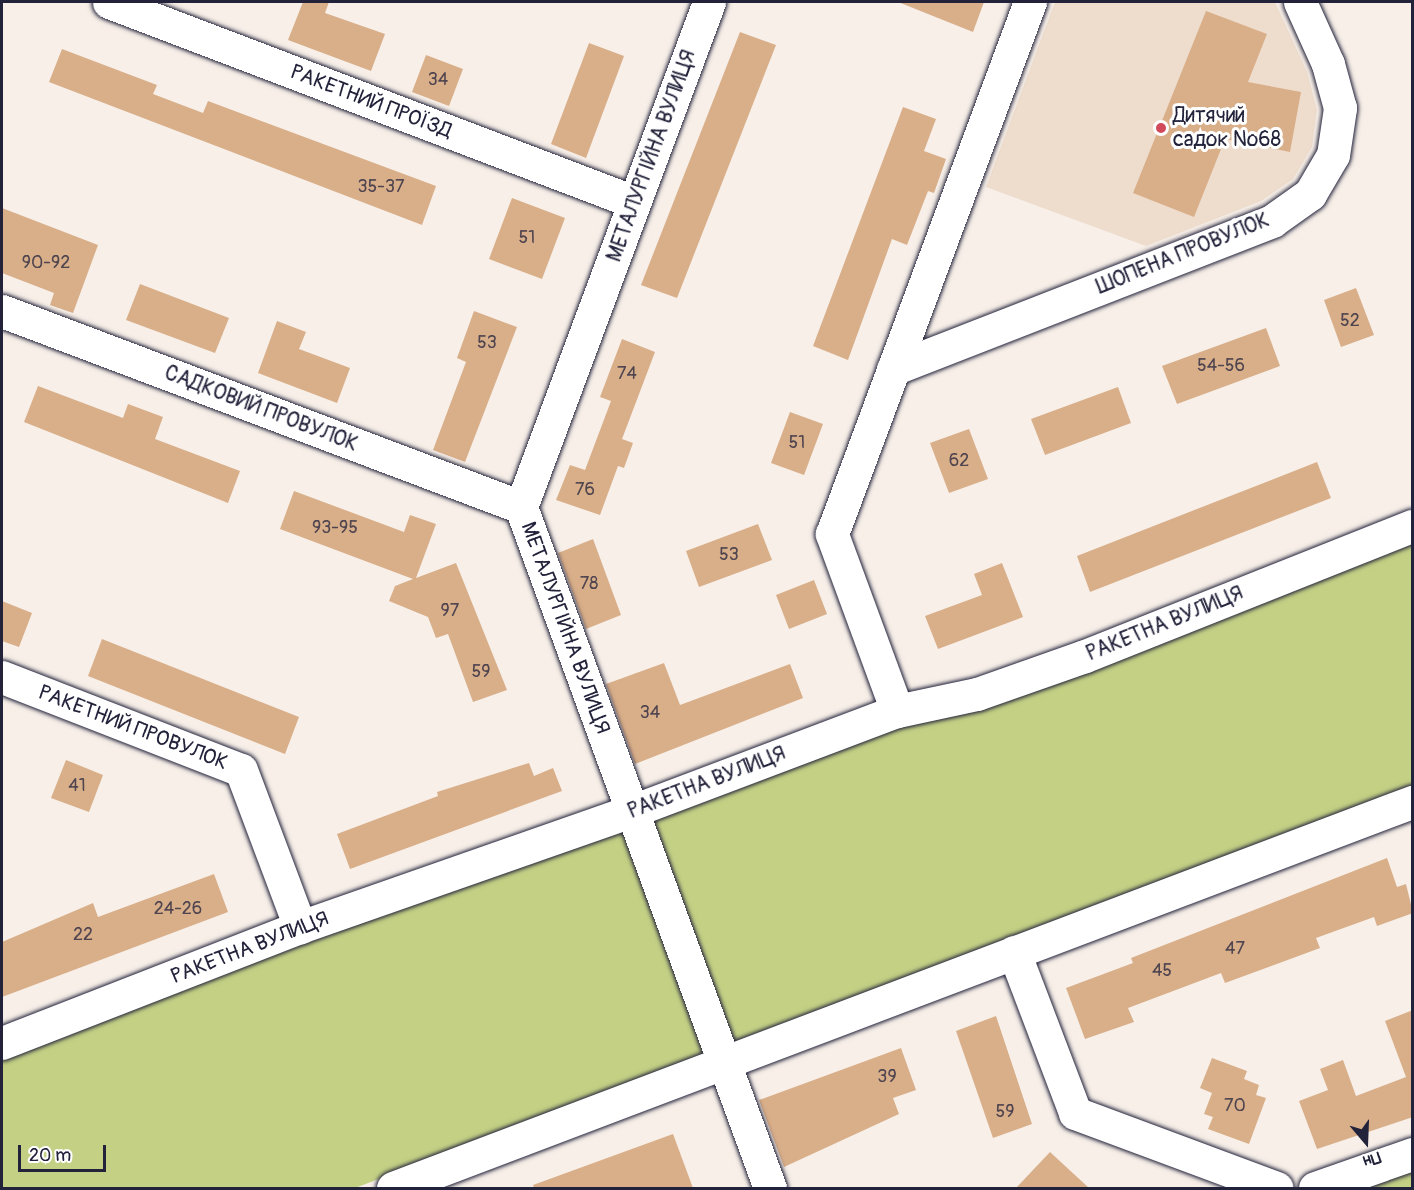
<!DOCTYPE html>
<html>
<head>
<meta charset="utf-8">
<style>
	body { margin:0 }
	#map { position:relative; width:1414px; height:1190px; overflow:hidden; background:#f7efe8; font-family:Pangolin,sans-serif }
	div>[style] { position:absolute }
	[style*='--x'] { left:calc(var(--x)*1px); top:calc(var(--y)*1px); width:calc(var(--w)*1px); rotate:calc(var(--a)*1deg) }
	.built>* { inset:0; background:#eedccc }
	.green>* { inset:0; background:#c4d185 }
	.building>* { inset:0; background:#d9af8a }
	.roads { filter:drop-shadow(0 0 2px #22223b) drop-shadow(0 0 2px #22223b) }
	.minor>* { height:33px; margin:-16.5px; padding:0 16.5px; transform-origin:16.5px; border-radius:16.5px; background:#fff }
	.dots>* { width:16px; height:16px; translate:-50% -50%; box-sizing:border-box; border:3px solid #fff; border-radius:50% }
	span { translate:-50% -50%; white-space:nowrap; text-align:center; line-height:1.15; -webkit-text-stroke:6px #fff; paint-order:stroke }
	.number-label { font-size:18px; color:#50454f }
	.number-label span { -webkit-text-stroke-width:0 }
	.street-label { font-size:21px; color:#22223b }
	.poi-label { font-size:21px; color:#22223b }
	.left { translate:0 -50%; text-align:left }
	.frame { position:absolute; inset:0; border:3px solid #22223b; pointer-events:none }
	.north { position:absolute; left:1336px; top:1112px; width:60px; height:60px; -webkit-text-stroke:4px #fff; paint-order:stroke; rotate:161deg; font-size:16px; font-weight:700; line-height:24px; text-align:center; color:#22223b }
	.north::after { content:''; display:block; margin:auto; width:21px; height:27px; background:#22223b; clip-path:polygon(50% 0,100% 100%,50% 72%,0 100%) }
	.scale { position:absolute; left:18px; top:1145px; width:88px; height:27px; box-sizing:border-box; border:3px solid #22223b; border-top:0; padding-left:8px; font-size:18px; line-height:21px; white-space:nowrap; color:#22223b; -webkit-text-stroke:4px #fff; paint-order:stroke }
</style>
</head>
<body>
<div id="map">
	<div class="built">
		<div style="clip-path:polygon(1055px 2px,1275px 2px,1307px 72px,1317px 110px,1312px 147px,1293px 179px,1261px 201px,1146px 246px,986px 187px)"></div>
	</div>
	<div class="green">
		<div style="clip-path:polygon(1412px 538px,1412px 787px,355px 1188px,2px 1188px,2px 1053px)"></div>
		<div style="clip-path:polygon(1412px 1171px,1412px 1188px,1362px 1188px)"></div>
	</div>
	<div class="building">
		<div style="clip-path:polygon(303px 2px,329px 2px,325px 13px,385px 34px,371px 71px,288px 40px)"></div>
		<div style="clip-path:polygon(898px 2px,984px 2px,973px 32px)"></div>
		<div style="clip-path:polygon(1206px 11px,1267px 34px,1248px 82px,1301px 92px,1290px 152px,1225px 139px,1194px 217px,1133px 193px)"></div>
		<div style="clip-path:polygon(740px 32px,776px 45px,677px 298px,641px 285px)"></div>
		<div style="clip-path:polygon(589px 43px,624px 56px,586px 158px,551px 144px)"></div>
		<div style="clip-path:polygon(62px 49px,157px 85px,153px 94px,203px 113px,208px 101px,436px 186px,422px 225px,49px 82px)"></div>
		<div style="clip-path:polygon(426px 55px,463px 69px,449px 106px,412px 92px)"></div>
		<div style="clip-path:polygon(903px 107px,936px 119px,924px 151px,946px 159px,934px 193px,928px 191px,907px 245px,892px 239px,848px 360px,813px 346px)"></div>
		<div style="clip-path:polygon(512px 198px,565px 218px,542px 279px,489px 259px)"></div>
		<div style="clip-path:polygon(2px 208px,98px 245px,73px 313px,50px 305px,54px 293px,2px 273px)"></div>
		<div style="clip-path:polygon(140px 284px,229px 318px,215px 353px,126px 320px)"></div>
		<div style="clip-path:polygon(1356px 288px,1374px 335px,1341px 347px,1324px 300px)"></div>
		<div style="clip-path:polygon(474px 311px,517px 327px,465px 462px,433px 450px,466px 362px,457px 358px)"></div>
		<div style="clip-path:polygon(277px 321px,306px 332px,299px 349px,350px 368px,337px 403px,258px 373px)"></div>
		<div style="clip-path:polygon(1266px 328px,1280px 366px,1177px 404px,1162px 366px)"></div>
		<div style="clip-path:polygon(622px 339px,655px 352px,622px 439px,633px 443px,624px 468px,618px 466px,600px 515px,556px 500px,570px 465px,585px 470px,611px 401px,600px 397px)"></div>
		<div style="clip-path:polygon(38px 386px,123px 418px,128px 404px,163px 417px,155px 439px,240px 471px,228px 503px,24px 422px)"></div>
		<div style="clip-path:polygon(1118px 387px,1131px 423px,1045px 455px,1031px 419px)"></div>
		<div style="clip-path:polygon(790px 412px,823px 424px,804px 475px,771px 463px)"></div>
		<div style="clip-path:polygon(969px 429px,988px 479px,949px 493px,930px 443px)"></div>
		<div style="clip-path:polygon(1317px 462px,1331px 498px,1090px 592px,1077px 556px)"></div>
		<div style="clip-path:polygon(294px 491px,404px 532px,410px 515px,436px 524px,416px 578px,456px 563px,507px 690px,473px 702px,448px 634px,436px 638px,428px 617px,389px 601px,395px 586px,413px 579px,280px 529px)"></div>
		<div style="clip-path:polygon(758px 524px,772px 560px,699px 587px,686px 551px)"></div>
		<div style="clip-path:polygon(593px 539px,621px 615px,586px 629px,558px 553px)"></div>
		<div style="clip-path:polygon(1002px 563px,1023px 617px,938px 649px,925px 616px,982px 595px,974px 574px)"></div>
		<div style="clip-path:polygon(814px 580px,827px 614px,789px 629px,776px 595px)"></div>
		<div style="clip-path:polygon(2px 601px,32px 613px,19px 647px,2px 641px)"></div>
		<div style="clip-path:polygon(102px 639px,299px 717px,285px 754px,88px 676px)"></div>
		<div style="clip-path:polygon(664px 663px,680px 705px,790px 664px,803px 698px,635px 764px,606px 684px)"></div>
		<div style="clip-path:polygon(66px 760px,103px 775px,89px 812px,51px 798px)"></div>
		<div style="clip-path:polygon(529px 763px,534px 776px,553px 768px,562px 791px,350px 869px,337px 834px,438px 796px,437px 792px)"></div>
		<div style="clip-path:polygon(1387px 858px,1397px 887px,1406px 884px,1413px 913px,1377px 926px,1374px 917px,1316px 938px,1320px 948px,1225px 983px,1221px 973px,1128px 1008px,1134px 1022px,1085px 1039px,1066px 988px,1133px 963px,1131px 958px)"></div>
		<div style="clip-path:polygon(214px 874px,228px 912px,2px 997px,2px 942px,93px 903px,98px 917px)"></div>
		<div style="clip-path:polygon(1413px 1010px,1413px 1117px,1317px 1149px,1299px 1101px,1328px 1090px,1320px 1069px,1343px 1060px,1356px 1096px,1406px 1077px,1385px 1021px)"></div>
		<div style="clip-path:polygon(996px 1016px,1032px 1124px,993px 1138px,956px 1031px)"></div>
		<div style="clip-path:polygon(901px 1048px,916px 1090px,893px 1098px,899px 1114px,784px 1167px,759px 1100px)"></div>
		<div style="clip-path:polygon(1212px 1058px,1247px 1071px,1244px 1079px,1259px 1085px,1256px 1095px,1266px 1098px,1249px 1144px,1208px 1129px,1213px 1117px,1204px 1114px,1212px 1093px,1200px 1088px)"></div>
		<div style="clip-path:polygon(673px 1134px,693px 1188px,534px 1188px,533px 1185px)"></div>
		<div style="clip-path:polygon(1050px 1152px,1089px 1188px,1016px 1188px)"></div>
	</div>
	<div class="roads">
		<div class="minor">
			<div style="--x:109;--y:2;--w:562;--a:20.85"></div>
			<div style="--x:709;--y:2;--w:539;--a:110.42"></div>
			<div style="--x:521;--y:507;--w:725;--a:69.92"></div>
			<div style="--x:2;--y:311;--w:555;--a:20.69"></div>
			<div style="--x:893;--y:369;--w:407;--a:-21.3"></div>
			<div style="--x:1272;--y:221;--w:47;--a:-35.4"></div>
			<div style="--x:1310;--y:194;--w:45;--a:-59.5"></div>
			<div style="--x:1333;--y:155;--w:48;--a:-81.5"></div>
			<div style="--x:1340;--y:108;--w:46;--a:-105.3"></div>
			<div style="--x:1328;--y:64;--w:68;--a:-114.3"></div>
			<div style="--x:2;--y:677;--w:256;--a:21.3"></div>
			<div style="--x:241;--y:770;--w:168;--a:69.4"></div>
			<div style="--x:897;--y:711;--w:189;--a:-110.2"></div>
			<div style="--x:832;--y:534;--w:568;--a:-69.59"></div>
			<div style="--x:1014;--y:952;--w:172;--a:69.2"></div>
			<div style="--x:1075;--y:1113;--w:215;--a:20.4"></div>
			<div style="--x:2;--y:1043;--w:320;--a:-21.3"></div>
			<div style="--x:300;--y:927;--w:352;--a:-19.3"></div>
			<div style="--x:632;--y:811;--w:283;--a:-20.7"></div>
			<div style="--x:897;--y:711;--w:82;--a:-12"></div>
			<div style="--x:977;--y:694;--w:114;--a:-19.4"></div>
			<div style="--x:1085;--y:656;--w:352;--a:-21.7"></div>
			<div style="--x:393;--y:1188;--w:1090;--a:-20.75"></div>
			<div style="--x:1315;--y:1188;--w:103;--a:-19.3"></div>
		</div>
	</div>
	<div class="dots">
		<div style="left:1161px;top:128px;background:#d1495b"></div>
	</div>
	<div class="number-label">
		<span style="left:438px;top:80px">34</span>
		<span style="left:381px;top:187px">35-37</span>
		<span style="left:527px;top:238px">51</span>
		<span style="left:46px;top:263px">90-92</span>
		<span style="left:1350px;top:321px">52</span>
		<span style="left:487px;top:343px">53</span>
		<span style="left:1221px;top:366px">54-56</span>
		<span style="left:627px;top:374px">74</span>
		<span style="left:797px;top:443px">51</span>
		<span style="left:959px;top:461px">62</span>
		<span style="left:585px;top:490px">76</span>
		<span style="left:335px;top:528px">93-95</span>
		<span style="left:729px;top:555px">53</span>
		<span style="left:589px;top:584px">78</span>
		<span style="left:450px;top:611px">97</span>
		<span style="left:481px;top:672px">59</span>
		<span style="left:650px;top:713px">34</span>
		<span style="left:77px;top:786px">41</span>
		<span style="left:178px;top:909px">24-26</span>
		<span style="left:83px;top:935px">22</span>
		<span style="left:1235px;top:949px">47</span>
		<span style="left:1162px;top:971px">45</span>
		<span style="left:887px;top:1077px">39</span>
		<span style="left:1235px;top:1106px">70</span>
		<span style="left:1005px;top:1112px">59</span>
	</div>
	<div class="street-label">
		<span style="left:371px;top:102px;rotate:21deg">РАКЕТНИЙ ПРОЇЗД</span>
		<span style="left:652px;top:156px;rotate:-70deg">МЕТАЛУРГІЙНА ВУЛИЦЯ</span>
		<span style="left:1183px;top:254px;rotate:-22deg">ШОПЕНА ПРОВУЛОК</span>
		<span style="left:261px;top:409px;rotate:21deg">САДКОВИЙ ПРОВУЛОК</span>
		<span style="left:1165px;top:624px;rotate:-22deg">РАКЕТНА ВУЛИЦЯ</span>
		<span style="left:565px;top:628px;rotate:70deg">МЕТАЛУРГІЙНА ВУЛИЦЯ</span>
		<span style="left:133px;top:728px;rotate:21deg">РАКЕТНИЙ ПРОВУЛОК</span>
		<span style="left:707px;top:783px;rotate:-21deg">РАКЕТНА ВУЛИЦЯ</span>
		<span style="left:250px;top:948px;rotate:-21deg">РАКЕТНА ВУЛИЦЯ</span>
	</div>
	<div class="poi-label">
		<span class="left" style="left:1173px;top:128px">Дитячий<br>садок №68</span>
	</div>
	<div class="frame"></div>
	<div class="north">Пн</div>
	<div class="scale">20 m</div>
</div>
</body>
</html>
